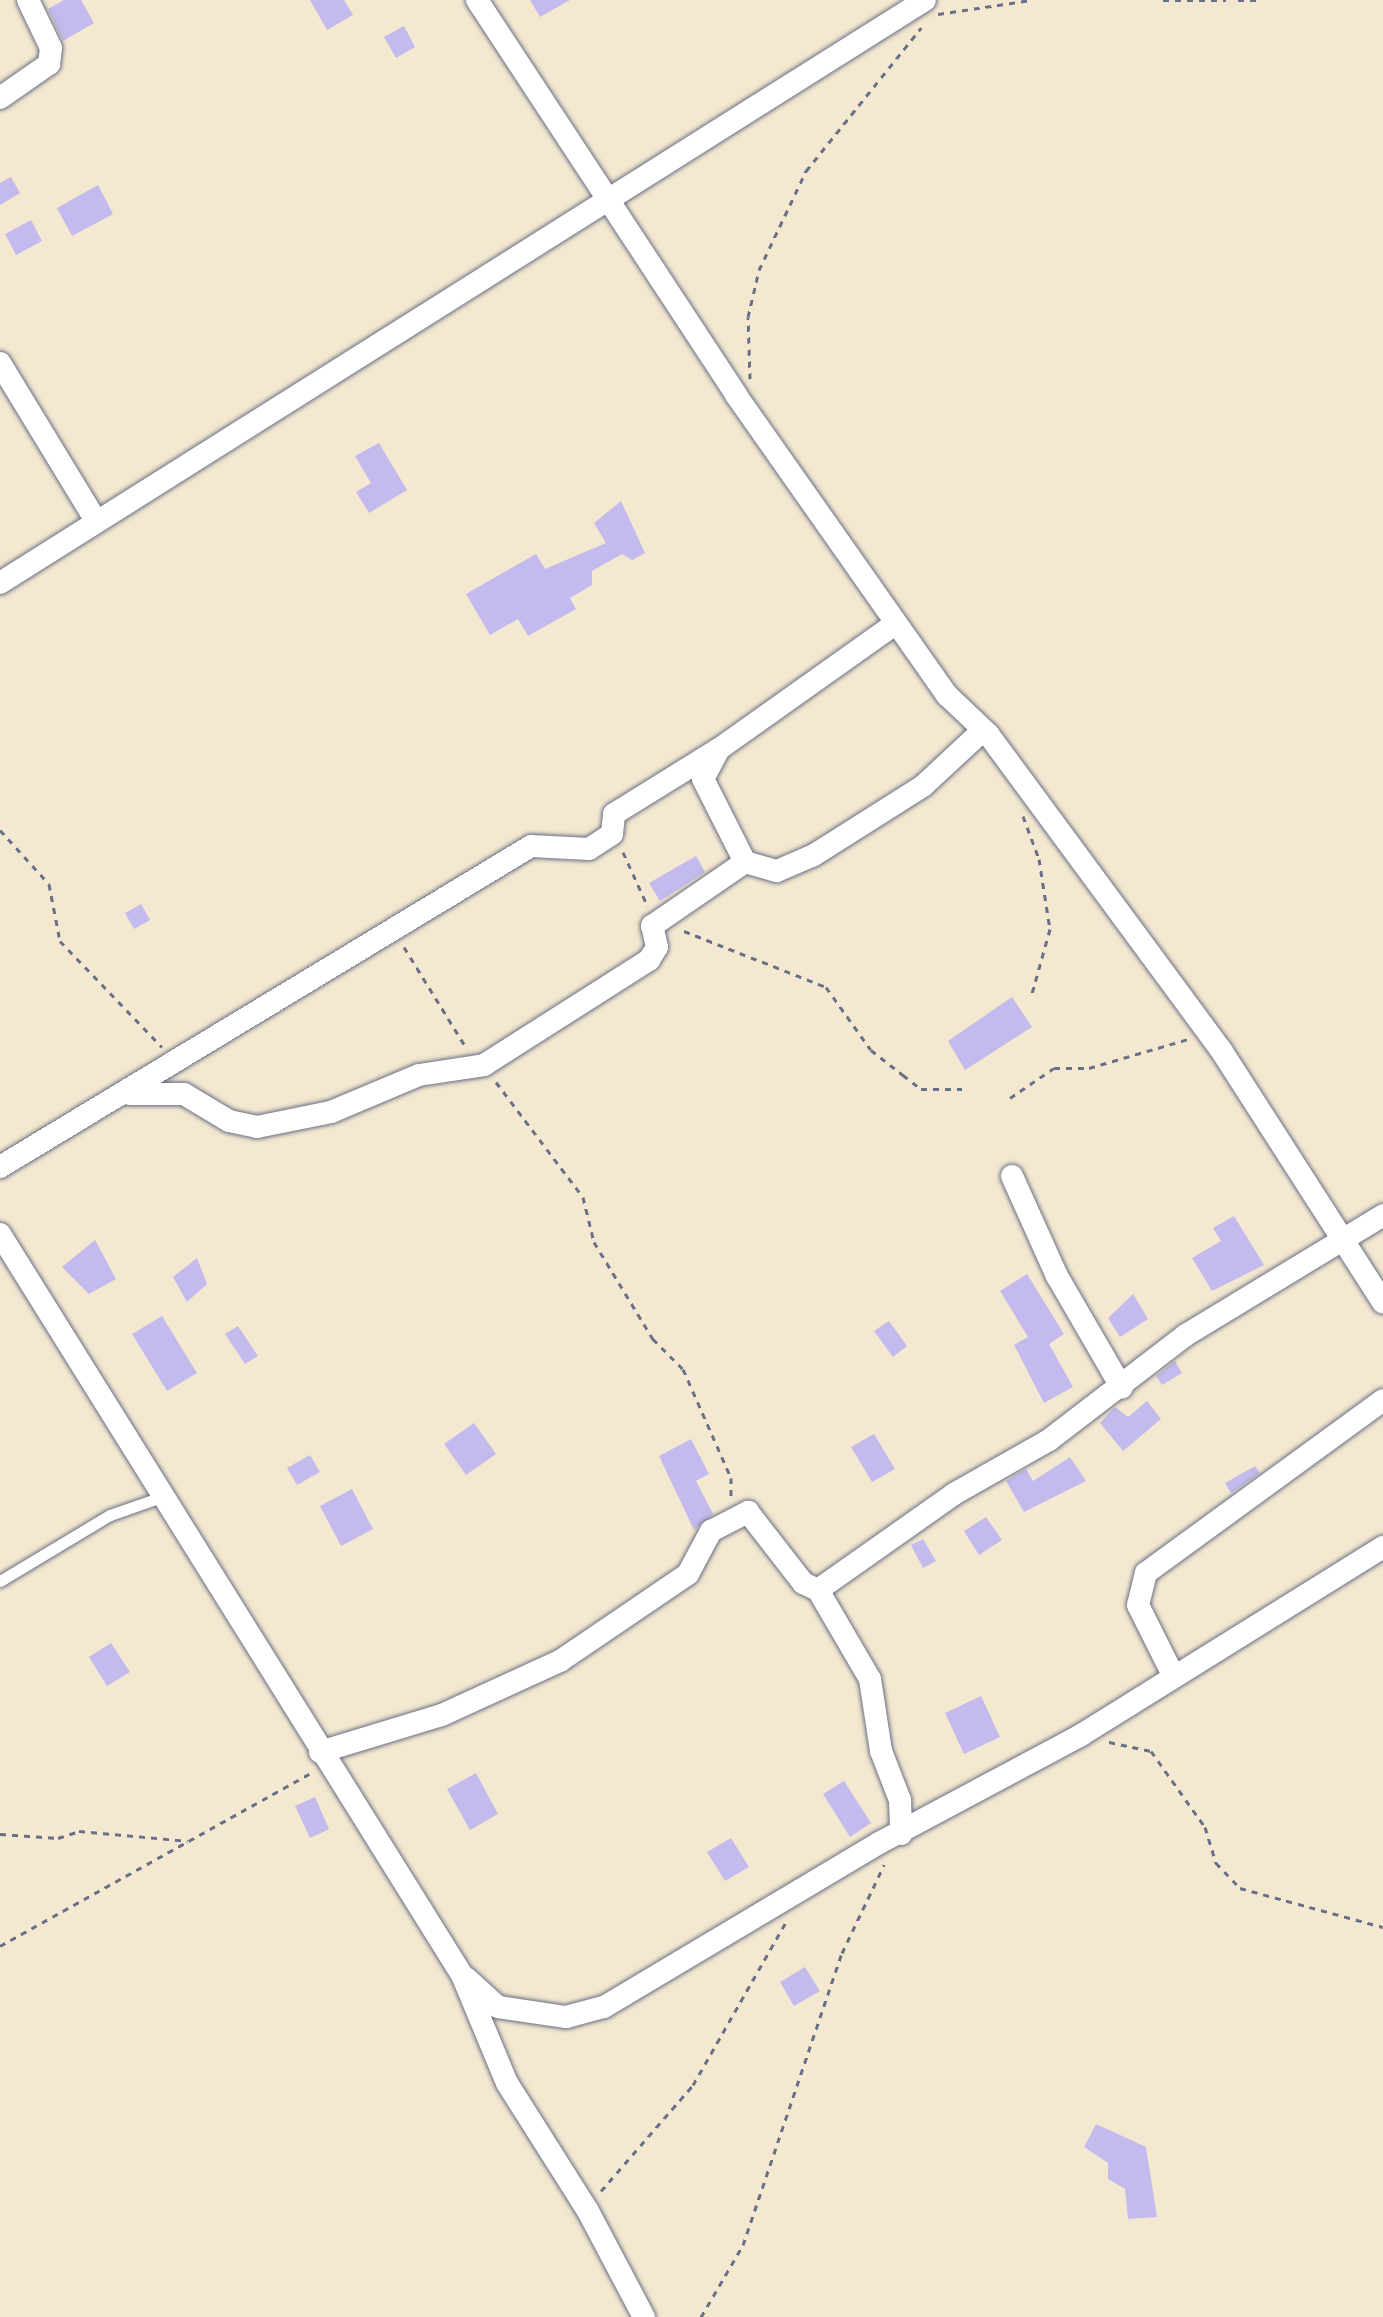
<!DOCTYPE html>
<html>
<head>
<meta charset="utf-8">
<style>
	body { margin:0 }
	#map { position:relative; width:1383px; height:2317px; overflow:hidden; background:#f5e8d0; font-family:"Gochi Hand",sans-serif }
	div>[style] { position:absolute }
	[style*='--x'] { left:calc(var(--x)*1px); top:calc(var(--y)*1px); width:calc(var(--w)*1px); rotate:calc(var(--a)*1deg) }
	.building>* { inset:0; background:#c3baed }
	.path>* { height:3px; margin-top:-1.5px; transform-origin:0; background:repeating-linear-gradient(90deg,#677086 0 6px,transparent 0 12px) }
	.roads { filter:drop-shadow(0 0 2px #677086) drop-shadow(0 0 2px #677086) }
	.service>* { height:11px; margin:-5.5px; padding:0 5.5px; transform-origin:5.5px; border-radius:5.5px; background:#fff }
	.minor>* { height:22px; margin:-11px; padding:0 11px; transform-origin:11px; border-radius:11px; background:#fff }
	span { translate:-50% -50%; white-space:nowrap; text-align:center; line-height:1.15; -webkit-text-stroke:8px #fbf7ec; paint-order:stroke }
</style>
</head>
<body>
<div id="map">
	<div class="building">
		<div style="clip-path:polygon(64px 0,81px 0,94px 23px,63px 41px,48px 9px)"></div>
		<div style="clip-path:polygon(310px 0,344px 0,353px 15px,327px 30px)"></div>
		<div style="clip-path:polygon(530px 0,570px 0,540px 17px)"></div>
		<div style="clip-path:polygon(404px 26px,415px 47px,396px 58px,384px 37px)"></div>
		<div style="clip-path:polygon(11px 177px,20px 193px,0 205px,0 183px)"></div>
		<div style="clip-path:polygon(98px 185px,113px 214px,72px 236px,57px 208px)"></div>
		<div style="clip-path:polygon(31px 220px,42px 241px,16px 255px,5px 234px)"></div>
		<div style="clip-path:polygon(379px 443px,407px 490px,369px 513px,356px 492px,371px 483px,355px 456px)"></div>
		<div style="clip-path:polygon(621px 501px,645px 553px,632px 560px,622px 554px,592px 571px,592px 585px,570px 598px,576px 609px,528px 636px,518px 619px,490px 635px,466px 594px,536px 554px,545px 569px,606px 543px,594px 523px)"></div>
		<div style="clip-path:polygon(696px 856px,705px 872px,660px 901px,649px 883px)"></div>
		<div style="clip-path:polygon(141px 904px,150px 920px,134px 929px,125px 913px)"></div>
		<div style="clip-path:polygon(1012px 997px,1032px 1027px,965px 1070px,948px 1041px)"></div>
		<div style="clip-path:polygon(1234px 1216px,1264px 1265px,1212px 1291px,1192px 1258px,1221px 1241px,1213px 1228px)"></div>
		<div style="clip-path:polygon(95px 1240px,116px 1279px,89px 1294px,62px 1267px)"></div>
		<div style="clip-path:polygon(197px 1258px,207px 1284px,187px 1302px,173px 1277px)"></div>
		<div style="clip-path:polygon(1027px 1274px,1064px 1334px,1049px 1344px,1073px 1387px,1044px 1403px,1014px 1345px,1028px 1337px,1000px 1291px)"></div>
		<div style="clip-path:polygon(1133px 1294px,1148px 1319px,1120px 1337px,1108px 1318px)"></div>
		<div style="clip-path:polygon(162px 1316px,197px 1373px,167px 1391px,132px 1334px)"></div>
		<div style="clip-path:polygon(889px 1321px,907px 1346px,893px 1357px,874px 1331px)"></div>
		<div style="clip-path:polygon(238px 1326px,258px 1356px,245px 1364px,225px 1334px)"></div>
		<div style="clip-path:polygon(1175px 1361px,1182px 1373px,1162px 1385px,1156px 1376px)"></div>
		<div style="clip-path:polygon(1147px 1401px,1161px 1419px,1123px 1451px,1100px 1423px,1115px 1407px,1128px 1417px)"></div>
		<div style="clip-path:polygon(474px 1423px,496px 1454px,466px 1475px,444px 1444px)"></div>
		<div style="clip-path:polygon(874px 1434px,895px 1469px,872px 1482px,851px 1447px)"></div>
		<div style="clip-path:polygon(691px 1439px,709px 1474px,696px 1481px,713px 1514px,694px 1530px,659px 1456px)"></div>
		<div style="clip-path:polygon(310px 1455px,320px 1472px,297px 1485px,287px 1468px)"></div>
		<div style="clip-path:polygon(1070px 1457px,1086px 1481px,1024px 1512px,1006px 1481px,1026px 1469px,1033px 1481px)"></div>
		<div style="clip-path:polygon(1255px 1466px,1260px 1473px,1231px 1493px,1225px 1483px)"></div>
		<div style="clip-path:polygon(352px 1489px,373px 1529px,341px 1546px,320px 1506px)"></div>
		<div style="clip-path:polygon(986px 1517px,1002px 1540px,979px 1555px,964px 1531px)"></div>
		<div style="clip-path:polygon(923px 1539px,936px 1561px,923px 1568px,911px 1545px)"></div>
		<div style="clip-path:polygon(111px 1643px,130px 1672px,107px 1686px,89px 1657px)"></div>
		<div style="clip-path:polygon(981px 1696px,1000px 1737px,964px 1754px,945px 1713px)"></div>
		<div style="clip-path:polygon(476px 1773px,498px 1814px,470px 1830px,447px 1789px)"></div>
		<div style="clip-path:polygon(844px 1781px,871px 1823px,850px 1837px,823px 1794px)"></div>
		<div style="clip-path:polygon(315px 1797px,329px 1829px,310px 1838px,295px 1806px)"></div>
		<div style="clip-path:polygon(731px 1838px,749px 1867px,725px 1881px,707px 1852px)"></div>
		<div style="clip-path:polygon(805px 1967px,820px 1991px,794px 2006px,780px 1982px)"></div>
		<div style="clip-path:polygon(1096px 2124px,1146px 2147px,1157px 2217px,1128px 2219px,1125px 2189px,1108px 2179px,1108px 2163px,1084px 2147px)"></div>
	</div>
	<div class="path">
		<div style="--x:1163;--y:0;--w:63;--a:0"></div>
		<div style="--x:1238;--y:0;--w:23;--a:0"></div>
		<div style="--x:938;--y:14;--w:94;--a:-8.6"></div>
		<div style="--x:750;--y:379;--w:62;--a:-91.8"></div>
		<div style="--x:748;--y:317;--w:48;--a:-76.8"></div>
		<div style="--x:759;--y:270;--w:110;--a:-64.6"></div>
		<div style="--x:806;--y:171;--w:184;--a:-51.2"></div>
		<div style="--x:1023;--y:816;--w:46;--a:69.6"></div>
		<div style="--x:1039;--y:859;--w:71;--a:81.1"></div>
		<div style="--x:1050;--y:929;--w:71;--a:105.6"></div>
		<div style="--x:0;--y:830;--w:73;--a:47.8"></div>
		<div style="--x:49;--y:884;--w:58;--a:79.1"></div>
		<div style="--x:60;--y:941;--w:147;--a:46.1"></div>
		<div style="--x:623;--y:852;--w:60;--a:65.6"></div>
		<div style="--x:684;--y:931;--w:153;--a:21.5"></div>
		<div style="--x:826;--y:987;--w:77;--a:54.5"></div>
		<div style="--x:871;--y:1050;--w:41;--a:38"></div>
		<div style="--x:903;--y:1075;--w:23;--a:38"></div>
		<div style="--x:921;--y:1089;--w:41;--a:0"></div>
		<div style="--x:404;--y:947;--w:120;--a:58.3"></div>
		<div style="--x:496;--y:1082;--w:144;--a:52.9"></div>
		<div style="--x:583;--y:1197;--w:46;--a:76.3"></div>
		<div style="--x:594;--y:1242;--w:114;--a:58.7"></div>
		<div style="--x:653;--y:1339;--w:42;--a:45"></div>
		<div style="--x:683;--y:1369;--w:119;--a:66.2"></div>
		<div style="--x:731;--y:1478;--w:21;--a:90"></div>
		<div style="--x:1010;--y:1098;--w:53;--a:-34.3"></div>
		<div style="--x:1054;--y:1068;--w:35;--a:0"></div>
		<div style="--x:1089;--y:1068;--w:103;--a:-16.3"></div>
		<div style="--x:1109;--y:1742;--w:43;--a:12.1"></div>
		<div style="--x:1151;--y:1751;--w:93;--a:54.6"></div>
		<div style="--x:1205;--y:1827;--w:38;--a:73"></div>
		<div style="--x:1216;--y:1863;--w:35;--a:46"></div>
		<div style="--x:1240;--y:1888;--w:148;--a:15.3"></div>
		<div style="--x:0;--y:1834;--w:58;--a:3.9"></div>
		<div style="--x:58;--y:1838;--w:22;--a:-18"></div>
		<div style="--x:79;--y:1831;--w:109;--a:5.2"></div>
		<div style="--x:0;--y:1946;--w:356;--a:-29.1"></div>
		<div style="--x:601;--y:2191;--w:140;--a:-49"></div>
		<div style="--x:693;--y:2085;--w:188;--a:-60.3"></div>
		<div style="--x:701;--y:2317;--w:83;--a:-59.7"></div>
		<div style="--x:743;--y:2245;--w:308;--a:-71.3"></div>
		<div style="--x:842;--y:1953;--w:98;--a:-64.5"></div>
	</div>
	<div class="roads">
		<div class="service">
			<div style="--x:0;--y:1581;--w:128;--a:-31"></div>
			<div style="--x:110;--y:1515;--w:54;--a:-19.4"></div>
		</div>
		<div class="minor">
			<div style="--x:477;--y:0;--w:472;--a:56.7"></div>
			<div style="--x:736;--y:395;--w:367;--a:54.9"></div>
			<div style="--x:947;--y:695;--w:57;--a:43.6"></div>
			<div style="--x:988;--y:734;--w:393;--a:53.6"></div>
			<div style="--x:1221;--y:1050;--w:300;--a:57.3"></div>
			<div style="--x:0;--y:98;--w:60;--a:-34.8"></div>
			<div style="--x:49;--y:64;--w:16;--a:-83"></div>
			<div style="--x:51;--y:48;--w:53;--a:-115.6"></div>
			<div style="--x:0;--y:363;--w:185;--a:58.7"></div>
			<div style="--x:0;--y:583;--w:1093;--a:-32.22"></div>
			<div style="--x:745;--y:862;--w:93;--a:-116.8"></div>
			<div style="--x:703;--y:779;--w:34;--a:-62"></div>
			<div style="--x:719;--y:749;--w:217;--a:-35.4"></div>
			<div style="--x:130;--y:1094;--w:54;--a:0"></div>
			<div style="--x:184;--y:1094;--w:52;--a:31"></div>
			<div style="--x:229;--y:1121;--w:29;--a:12"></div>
			<div style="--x:257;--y:1127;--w:76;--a:-11.5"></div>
			<div style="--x:331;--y:1112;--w:95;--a:-22.8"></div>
			<div style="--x:419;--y:1075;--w:66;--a:-8.7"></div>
			<div style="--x:484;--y:1065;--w:196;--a:-32.5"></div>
			<div style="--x:649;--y:960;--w:15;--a:-58"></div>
			<div style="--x:657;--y:947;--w:22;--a:-103"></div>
			<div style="--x:652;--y:926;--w:113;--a:-34.5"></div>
			<div style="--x:745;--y:862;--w:33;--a:16"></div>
			<div style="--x:777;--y:871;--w:40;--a:-23.4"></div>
			<div style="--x:814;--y:855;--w:129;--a:-32.3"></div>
			<div style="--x:923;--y:786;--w:78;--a:-42.9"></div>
			<div style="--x:0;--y:1167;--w:620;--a:-31.15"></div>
			<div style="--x:531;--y:846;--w:58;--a:3"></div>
			<div style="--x:589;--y:849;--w:27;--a:-33"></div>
			<div style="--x:612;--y:834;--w:20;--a:-84"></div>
			<div style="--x:614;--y:814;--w:123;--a:-31.8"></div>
			<div style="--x:1012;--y:1176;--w:110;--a:65.8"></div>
			<div style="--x:1057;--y:1276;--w:129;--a:59.9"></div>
			<div style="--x:0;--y:1234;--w:873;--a:58.06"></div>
			<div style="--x:462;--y:1975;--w:117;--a:67.4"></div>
			<div style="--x:507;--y:2083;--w:151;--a:57.7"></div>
			<div style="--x:588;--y:2211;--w:120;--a:62.2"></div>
			<div style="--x:818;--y:1590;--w:166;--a:-35.2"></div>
			<div style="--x:954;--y:1494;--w:109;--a:-29.6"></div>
			<div style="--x:1049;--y:1440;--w:173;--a:-37.5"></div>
			<div style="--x:1186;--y:1335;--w:231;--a:-31.3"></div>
			<div style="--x:1173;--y:1675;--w:78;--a:-116.6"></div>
			<div style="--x:1138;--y:1605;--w:33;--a:-76"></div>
			<div style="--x:1146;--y:1573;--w:293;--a:-36.1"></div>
			<div style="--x:320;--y:1752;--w:127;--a:-16.9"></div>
			<div style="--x:442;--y:1715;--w:130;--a:-24.6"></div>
			<div style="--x:560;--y:1661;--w:155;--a:-34.2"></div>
			<div style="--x:688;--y:1574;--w:49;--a:-61.9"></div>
			<div style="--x:711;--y:1531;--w:42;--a:-27.2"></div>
			<div style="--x:748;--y:1512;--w:90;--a:52.2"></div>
			<div style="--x:803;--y:1583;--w:17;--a:25"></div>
			<div style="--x:818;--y:1590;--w:103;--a:59.7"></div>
			<div style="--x:870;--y:1679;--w:73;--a:81.3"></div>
			<div style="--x:881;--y:1751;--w:53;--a:68.8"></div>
			<div style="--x:900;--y:1800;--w:34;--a:88"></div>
			<div style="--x:466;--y:1978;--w:43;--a:42.2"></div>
			<div style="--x:498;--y:2007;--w:69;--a:8.4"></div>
			<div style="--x:566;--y:2017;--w:39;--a:-15"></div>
			<div style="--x:604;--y:2007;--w:320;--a:-30.8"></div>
			<div style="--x:879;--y:1843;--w:229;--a:-28.1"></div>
			<div style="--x:1081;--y:1735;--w:356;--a:-31.9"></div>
		</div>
	</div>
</div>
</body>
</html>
